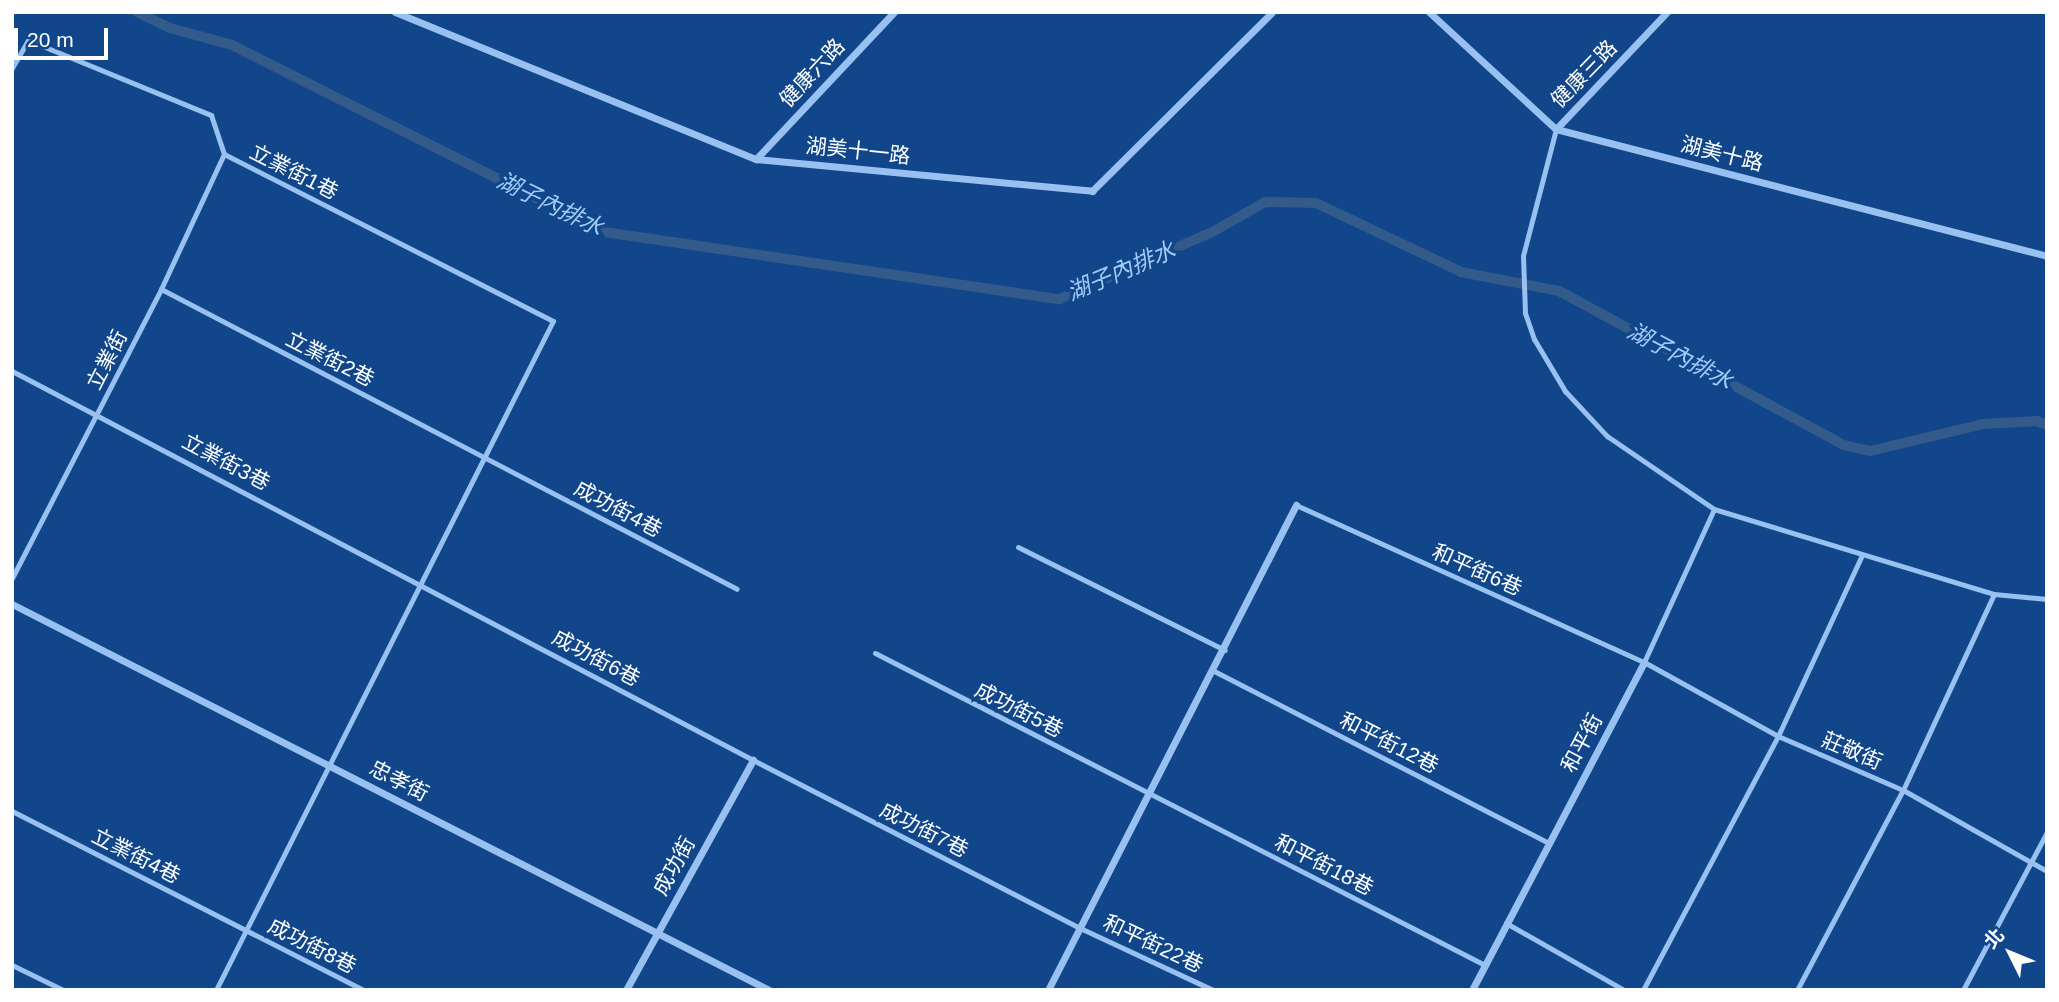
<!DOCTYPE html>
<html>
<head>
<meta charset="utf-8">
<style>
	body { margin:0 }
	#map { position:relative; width:2059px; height:1002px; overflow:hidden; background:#11478a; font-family:Helvetica,"Noto Sans TC",sans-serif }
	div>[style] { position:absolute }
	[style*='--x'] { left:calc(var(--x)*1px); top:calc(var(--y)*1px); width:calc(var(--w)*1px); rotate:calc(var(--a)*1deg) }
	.stream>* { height:10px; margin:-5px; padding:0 5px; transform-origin:5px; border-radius:5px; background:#325b8c }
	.lane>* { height:5px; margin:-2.5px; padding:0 2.5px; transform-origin:2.5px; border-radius:2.5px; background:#98c1f1 }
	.street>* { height:7px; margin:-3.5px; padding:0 3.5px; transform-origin:3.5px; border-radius:3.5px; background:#98c1f1 }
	span { translate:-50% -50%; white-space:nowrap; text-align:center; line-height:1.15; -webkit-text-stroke:7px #11478a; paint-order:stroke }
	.street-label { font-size:21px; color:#fff }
	.water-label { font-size:23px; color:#a3cbf8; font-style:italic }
	.frame { position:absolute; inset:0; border:14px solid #fff; pointer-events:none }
	.north { position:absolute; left:1975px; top:918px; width:70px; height:70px; -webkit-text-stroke:5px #11478a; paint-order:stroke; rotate:313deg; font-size:19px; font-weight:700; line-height:28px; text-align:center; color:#fff }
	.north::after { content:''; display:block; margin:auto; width:24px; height:32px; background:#fff; clip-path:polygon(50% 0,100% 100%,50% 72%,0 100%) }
	.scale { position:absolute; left:14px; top:28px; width:94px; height:32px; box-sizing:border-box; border:4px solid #fff; border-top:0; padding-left:9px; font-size:21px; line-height:24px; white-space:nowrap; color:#fff; -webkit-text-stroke:5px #11478a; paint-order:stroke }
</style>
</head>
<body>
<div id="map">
	<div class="stream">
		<div style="--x:137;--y:12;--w:37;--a:26"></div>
		<div style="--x:170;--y:28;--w:64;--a:15.3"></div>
		<div style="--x:232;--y:45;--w:416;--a:26.7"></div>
		<div style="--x:604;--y:232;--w:461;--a:8.4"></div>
		<div style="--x:1060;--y:299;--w:168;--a:-23.8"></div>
		<div style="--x:1214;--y:231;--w:59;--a:-29.6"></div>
		<div style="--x:1265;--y:202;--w:51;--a:1.1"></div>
		<div style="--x:1316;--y:203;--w:161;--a:25.4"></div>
		<div style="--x:1461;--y:272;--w:100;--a:11"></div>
		<div style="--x:1559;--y:291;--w:324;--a:28.4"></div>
		<div style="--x:1844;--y:445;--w:27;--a:13"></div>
		<div style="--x:1870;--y:451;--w:116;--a:-13.4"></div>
		<div style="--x:1983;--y:424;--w:54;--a:-3.2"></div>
		<div style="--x:2037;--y:421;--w:11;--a:22"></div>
	</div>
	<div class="lane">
		<div style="--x:12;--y:68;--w:32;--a:-60"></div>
		<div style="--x:28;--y:40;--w:198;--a:22.3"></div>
		<div style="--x:211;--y:115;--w:41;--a:71.6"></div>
		<div style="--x:224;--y:154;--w:369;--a:26.9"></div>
		<div style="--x:553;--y:321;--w:749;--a:116.74"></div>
		<div style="--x:1556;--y:129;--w:131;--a:104.6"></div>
		<div style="--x:1523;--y:256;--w:57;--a:88"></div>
		<div style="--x:1525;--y:313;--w:28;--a:71"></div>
		<div style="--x:1534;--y:339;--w:61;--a:59.2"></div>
		<div style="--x:1565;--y:391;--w:62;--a:47"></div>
		<div style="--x:1607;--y:436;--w:130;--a:34.3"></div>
		<div style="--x:1714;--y:509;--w:293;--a:16.9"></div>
		<div style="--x:1994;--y:594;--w:53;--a:5.4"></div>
		<div style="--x:161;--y:289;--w:649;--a:27.51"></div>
		<div style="--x:12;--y:371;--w:837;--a:27.7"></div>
		<div style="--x:753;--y:760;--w:368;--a:27.2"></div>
		<div style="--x:1080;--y:928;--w:147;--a:25"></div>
		<div style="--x:1296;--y:505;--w:382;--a:24.3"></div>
		<div style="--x:1644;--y:662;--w:153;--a:28.9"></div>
		<div style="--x:1778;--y:736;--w:136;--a:23.4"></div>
		<div style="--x:1903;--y:790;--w:165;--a:29.4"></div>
		<div style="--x:1018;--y:547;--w:231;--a:26.5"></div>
		<div style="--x:12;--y:578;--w:325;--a:-62.7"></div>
		<div style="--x:161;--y:289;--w:149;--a:-65"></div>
		<div style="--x:875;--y:653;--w:685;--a:27.09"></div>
		<div style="--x:1644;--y:662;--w:168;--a:-65.4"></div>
		<div style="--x:1214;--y:671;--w:377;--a:27.2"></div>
		<div style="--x:12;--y:811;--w:395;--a:27"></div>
		<div style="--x:1506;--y:923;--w:136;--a:29.6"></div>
		<div style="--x:12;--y:965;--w:57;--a:26.1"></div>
		<div style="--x:1643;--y:990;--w:288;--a:-62"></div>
		<div style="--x:1778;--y:736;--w:197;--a:-65.1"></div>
		<div style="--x:1797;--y:990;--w:226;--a:-62.1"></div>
		<div style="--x:1903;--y:790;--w:216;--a:-65.1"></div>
		<div style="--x:1963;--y:990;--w:179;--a:-62"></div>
	</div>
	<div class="street">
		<div style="--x:395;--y:12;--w:390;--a:22.2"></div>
		<div style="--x:756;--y:159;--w:338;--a:5.4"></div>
		<div style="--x:1092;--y:191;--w:254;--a:-44.8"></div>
		<div style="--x:1429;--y:12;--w:173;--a:42.7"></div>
		<div style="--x:1556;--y:129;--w:507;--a:14.5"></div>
		<div style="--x:1556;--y:129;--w:161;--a:-46.5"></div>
		<div style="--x:756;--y:159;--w:202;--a:-46.8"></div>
		<div style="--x:12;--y:604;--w:850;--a:27.02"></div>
		<div style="--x:626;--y:990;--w:263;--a:-61.1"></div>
		<div style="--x:1048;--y:990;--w:545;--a:-62.92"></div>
		<div style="--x:1472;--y:990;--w:370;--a:-62.3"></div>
	</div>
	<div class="street-label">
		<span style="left:812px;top:73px;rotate:-47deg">健康六路</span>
		<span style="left:1584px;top:74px;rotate:-46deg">健康三路</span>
		<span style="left:858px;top:151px;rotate:6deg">湖美十一路</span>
		<span style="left:1722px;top:154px;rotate:14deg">湖美十路</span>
		<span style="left:294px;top:172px;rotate:27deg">立業街1巷</span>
		<span style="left:330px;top:359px;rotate:27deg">立業街2巷</span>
		<span style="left:107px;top:360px;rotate:-63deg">立業街</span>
		<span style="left:226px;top:462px;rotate:28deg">立業街3巷</span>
		<span style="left:618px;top:509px;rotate:28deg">成功街4巷</span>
		<span style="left:1477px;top:570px;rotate:24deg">和平街6巷</span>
		<span style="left:596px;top:658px;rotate:28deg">成功街6巷</span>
		<span style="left:1019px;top:710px;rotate:27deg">成功街5巷</span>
		<span style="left:1389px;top:743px;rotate:27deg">和平街12巷</span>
		<span style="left:1582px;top:743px;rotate:-62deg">和平街</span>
		<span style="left:1852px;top:751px;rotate:23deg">莊敬街</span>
		<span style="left:399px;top:781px;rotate:27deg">忠孝街</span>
		<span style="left:924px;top:830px;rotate:27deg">成功街7巷</span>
		<span style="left:136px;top:856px;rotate:27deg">立業街4巷</span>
		<span style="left:1324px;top:865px;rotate:27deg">和平街18巷</span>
		<span style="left:674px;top:866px;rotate:-61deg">成功街</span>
		<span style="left:1153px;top:944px;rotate:25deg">和平街22巷</span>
		<span style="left:312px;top:946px;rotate:27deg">成功街8巷</span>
	</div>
	<div class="water-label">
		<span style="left:550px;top:204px;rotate:26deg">湖子內排水</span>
		<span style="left:1121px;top:271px;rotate:-23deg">湖子內排水</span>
		<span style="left:1680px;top:356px;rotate:28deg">湖子內排水</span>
	</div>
	<div class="frame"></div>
	<div class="north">北</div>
	<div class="scale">20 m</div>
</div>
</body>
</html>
